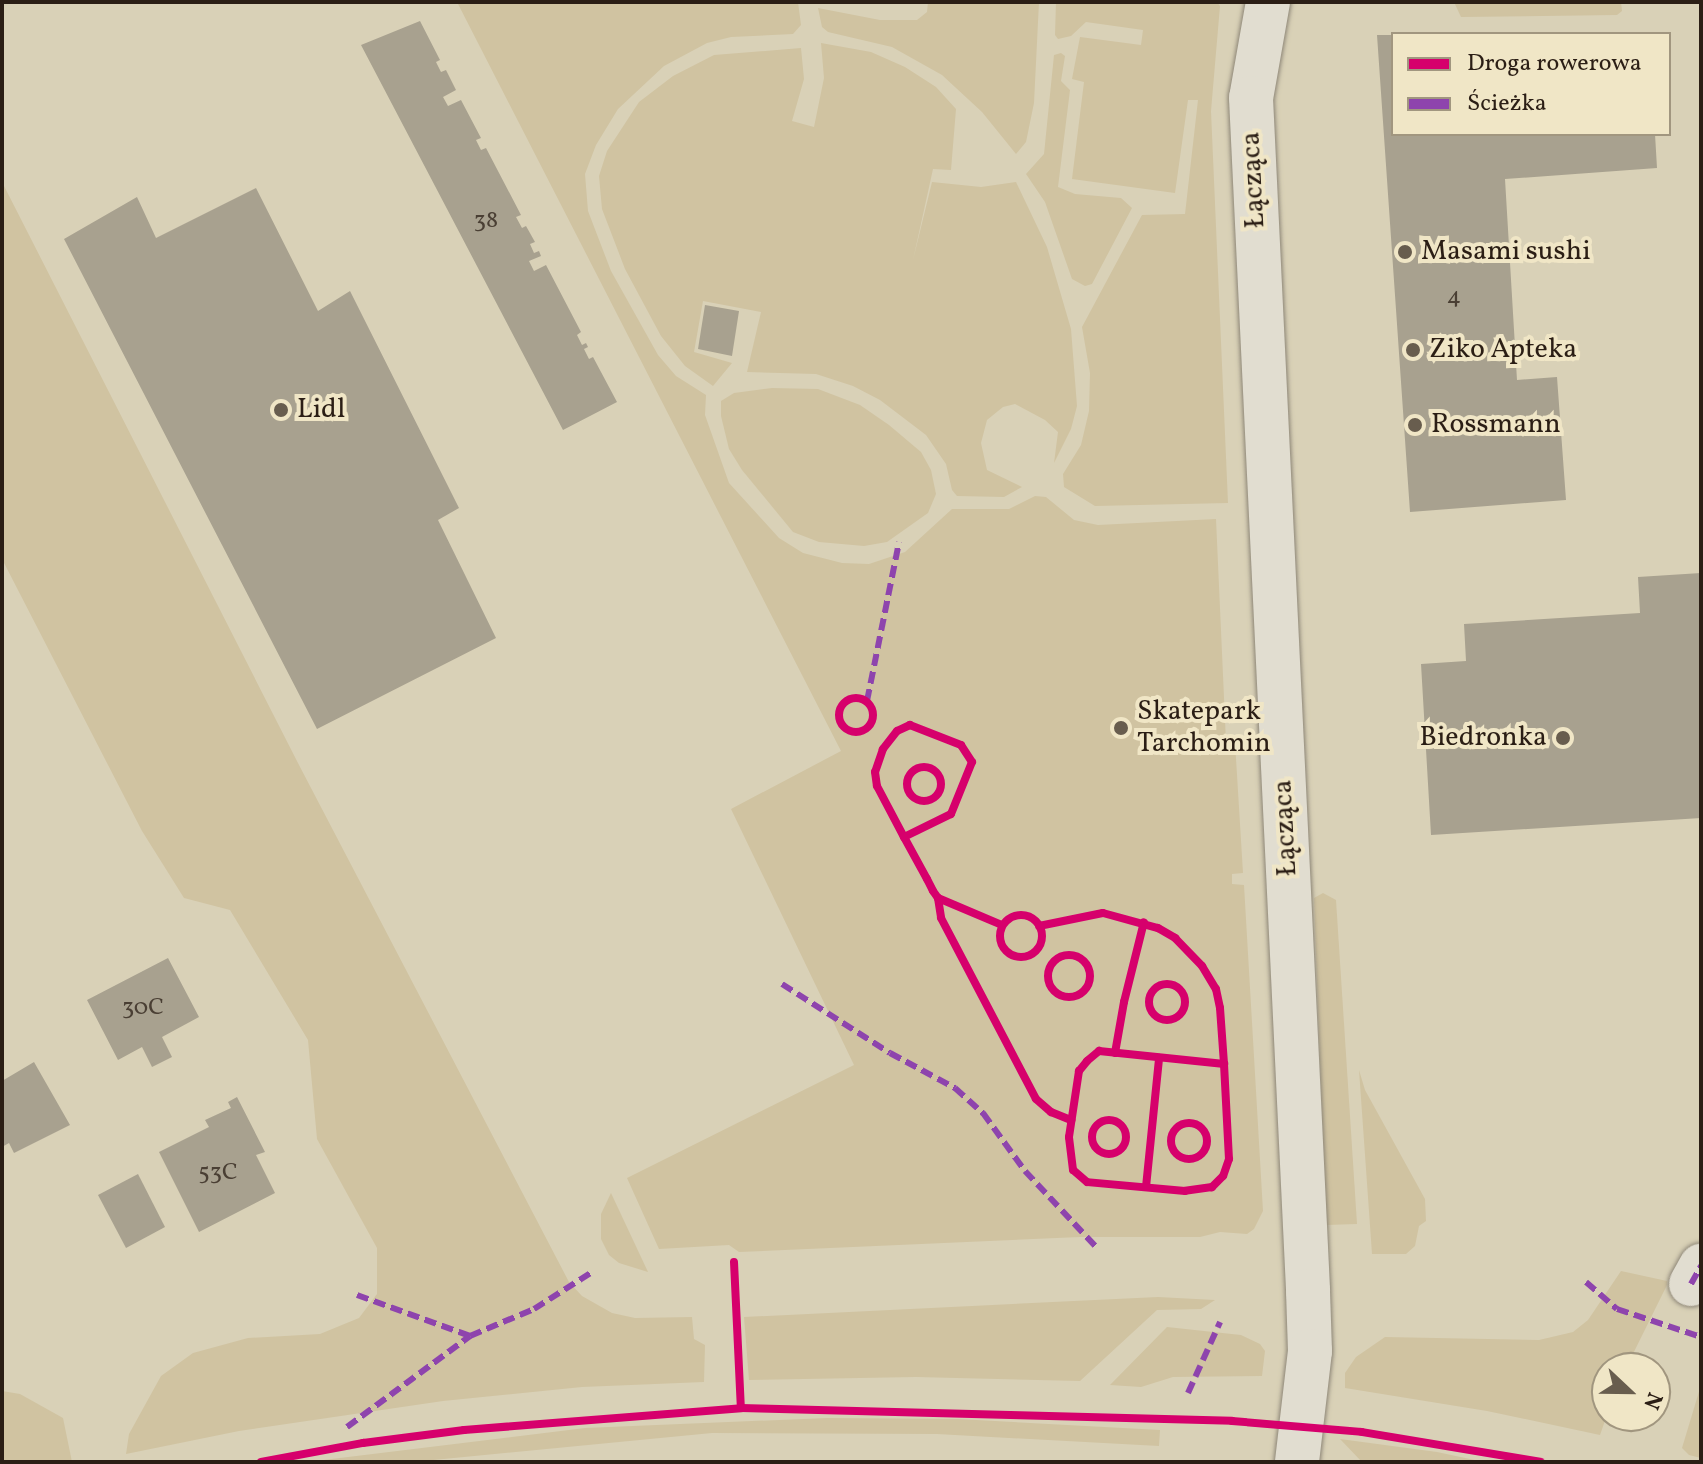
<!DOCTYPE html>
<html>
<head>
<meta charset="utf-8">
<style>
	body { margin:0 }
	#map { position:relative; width:1703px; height:1464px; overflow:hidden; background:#d9d1b7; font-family:Vollkorn,serif }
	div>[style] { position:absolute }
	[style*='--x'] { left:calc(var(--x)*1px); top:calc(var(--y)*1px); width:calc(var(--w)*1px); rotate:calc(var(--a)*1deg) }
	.green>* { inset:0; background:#d0c3a1 }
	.building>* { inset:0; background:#a8a18f }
	.roads { filter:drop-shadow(0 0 2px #8e8778) drop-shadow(0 0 2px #8e8778) }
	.street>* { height:44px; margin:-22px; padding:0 22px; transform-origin:22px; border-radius:22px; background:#e1ddd0 }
	.quiet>* { height:6px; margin-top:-3px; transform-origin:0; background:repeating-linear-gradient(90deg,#8e44ad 0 12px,transparent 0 18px) }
	.cycleway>* { height:8px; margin:-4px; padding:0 4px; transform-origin:4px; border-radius:4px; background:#d6006c }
	.cycleway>.ring { margin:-4px; padding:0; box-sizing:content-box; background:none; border:8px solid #d6006c; border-radius:50% }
	.dots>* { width:22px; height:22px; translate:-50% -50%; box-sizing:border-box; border:4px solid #f0e6c6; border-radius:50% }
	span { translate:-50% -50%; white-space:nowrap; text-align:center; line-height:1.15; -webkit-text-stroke:8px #f0e6c6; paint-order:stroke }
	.number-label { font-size:24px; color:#4a3f34 }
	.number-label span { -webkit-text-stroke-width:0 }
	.street-label { font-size:28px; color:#2b1e15 }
	.poi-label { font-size:28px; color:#2b1e15 }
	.left { translate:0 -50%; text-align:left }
	.right { translate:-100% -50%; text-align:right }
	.frame { position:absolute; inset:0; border:4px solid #2b1e15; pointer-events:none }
	.legend { position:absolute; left:1391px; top:32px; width:280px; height:104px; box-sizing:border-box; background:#f0e6c6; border:2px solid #a1967f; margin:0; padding:10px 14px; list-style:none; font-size:24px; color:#2b1e15 }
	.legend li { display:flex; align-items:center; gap:16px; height:40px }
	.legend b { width:40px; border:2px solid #a1967f }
	.north { position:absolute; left:1591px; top:1352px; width:80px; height:80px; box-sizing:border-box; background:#f0e6c6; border:2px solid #a1967f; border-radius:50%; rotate:112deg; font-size:22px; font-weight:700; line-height:32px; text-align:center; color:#2b1e15 }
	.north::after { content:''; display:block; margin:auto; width:28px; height:36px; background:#685d4e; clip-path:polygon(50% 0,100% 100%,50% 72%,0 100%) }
</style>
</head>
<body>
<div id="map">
	<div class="green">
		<div style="clip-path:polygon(457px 2px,798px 2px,801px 25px,793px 34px,731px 37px,707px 43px,664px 66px,618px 109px,596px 145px,585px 174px,588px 211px,611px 271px,658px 355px,676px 376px,706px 395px,705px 415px,729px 483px,779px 538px,803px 553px,842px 563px,869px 564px,905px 552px,952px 509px,1009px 509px,1035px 496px,1046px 497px,1074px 520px,1098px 525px,1216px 519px,1226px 742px,1235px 742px,1243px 873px,1232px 874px,1232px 884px,1244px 885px,1263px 1211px,1254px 1229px,1247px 1234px,1220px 1232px,1200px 1237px,1080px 1237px,739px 1252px,729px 1245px,659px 1249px,627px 1178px,854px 1065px,731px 809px,841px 751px)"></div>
		<div style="clip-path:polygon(928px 2px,1039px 2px,1034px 103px,1026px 142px,1016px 154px,982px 112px,942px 75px,892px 47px,828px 32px,822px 27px,818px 8px,880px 20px,917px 20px,927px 12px)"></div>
		<div style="clip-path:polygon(1056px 2px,1217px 2px,1220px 6px,1211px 111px,1228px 503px,1095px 506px,1064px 487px,1063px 474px,1081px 445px,1089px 411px,1090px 373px,1082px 327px,1142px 215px,1185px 214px,1198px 100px,1188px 100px,1175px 193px,1072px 179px,1084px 82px,1072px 79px,1080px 37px,1141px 45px,1143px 30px,1086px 22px,1071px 36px,1058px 39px,1055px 35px)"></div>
		<div style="clip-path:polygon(1454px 2px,1621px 2px,1622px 11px,1617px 15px,1461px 17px)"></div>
		<div style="clip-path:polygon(821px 43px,871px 52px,905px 67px,936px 87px,956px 109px,951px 170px,933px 169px,913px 260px,932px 182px,981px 187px,1016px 182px,1047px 247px,1071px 329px,1077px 406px,1071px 429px,1054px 463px,1058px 432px,1045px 420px,1015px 404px,1003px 407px,987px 420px,981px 443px,987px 470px,1022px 487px,1004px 497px,957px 496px,952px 490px,946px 464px,926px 435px,880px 400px,853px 386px,816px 374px,747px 372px,761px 312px,703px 301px,694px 352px,732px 363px,713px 386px,685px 366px,661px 336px,625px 269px,602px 209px,599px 176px,607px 151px,639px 102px,673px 76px,714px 55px,801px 48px,804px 79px,792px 121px,814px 127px,824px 78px)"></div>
		<div style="clip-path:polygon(1061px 53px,1065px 56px,1061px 81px,1070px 90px,1058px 187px,1075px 194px,1121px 198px,1132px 208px,1092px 284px,1085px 286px,1072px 279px,1045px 202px,1026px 174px,1044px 154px,1054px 55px)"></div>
		<div style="clip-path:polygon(2px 182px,299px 765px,569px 1282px,582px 1296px,612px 1313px,635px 1318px,692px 1317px,694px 1339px,705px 1345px,704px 1382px,582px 1387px,443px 1401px,239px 1431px,126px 1454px,129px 1434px,161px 1376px,193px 1353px,248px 1338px,320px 1334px,359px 1318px,377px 1294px,377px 1248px,317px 1139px,308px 1040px,230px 910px,184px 898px,142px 831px,2px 559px)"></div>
		<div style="clip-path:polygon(772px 388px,818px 389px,860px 405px,889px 425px,921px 452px,931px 470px,936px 494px,928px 513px,887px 542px,864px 546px,819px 542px,793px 532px,742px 470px,729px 449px,721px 416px,721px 401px,734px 393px)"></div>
		<div style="clip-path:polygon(1323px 893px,1336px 900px,1357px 1224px,1326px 1225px,1314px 898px)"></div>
		<div style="clip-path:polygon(1359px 1070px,1365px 1090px,1425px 1199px,1426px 1221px,1419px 1226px,1415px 1246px,1406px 1254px,1372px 1254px)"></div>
		<div style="clip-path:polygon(611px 1193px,648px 1272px,619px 1263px,609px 1255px,601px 1239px,601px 1214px)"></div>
		<div style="clip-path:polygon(1621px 1271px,1667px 1281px,1667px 1285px,1626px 1368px,1607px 1368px,1607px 1415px,1600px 1435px,1487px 1411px,1345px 1388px,1345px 1373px,1356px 1357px,1385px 1337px,1539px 1340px,1573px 1332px,1588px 1320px)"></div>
		<div style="clip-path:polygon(1158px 1297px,1215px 1300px,1201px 1309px,1157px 1310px,1080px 1381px,916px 1377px,749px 1380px,744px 1317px)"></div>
		<div style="clip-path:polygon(1167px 1327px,1241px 1335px,1260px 1344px,1265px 1351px,1262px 1376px,1173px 1377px,1141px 1387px,1110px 1385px)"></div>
		<div style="clip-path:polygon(1701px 1385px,1701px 1458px,1689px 1455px,1682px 1448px)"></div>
		<div style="clip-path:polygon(2px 1391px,20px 1394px,63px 1418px,72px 1462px,2px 1462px)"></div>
		<div style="clip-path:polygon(827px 1418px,958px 1419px,1160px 1430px,1159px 1446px,937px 1434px,712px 1433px,413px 1462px,307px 1462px,585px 1428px)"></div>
		<div style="clip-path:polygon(1340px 1439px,1437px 1452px,1484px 1462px,1362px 1462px)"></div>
	</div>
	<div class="building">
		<div style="clip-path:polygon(420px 21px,440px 60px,436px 62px,441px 72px,446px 70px,456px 90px,443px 97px,448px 106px,461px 100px,481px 138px,476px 140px,481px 150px,486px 148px,521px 215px,516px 217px,522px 228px,526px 226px,535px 242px,530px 244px,534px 253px,539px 251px,541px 256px,529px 261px,534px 271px,546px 265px,581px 332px,577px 335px,582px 345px,586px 343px,588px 347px,584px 349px,589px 359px,593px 357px,617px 402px,563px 430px,361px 45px)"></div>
		<div style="clip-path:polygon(1377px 35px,1393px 35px,1393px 134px,1655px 134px,1657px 168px,1505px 179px,1517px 380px,1557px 377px,1566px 500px,1410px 512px)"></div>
		<div style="clip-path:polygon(256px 188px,318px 311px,350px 291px,459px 508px,438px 520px,496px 638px,317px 729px,64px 239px,137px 197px,156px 238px)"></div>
		<div style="clip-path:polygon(705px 305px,739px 311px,732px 356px,698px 349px)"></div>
		<div style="clip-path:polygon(1701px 573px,1701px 818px,1431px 835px,1421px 664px,1466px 661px,1464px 624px,1640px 613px,1638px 577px)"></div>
		<div style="clip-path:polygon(168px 958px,199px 1017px,162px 1037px,172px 1057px,152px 1067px,142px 1047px,118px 1060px,87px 1000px)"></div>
		<div style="clip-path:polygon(34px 1062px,70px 1125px,14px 1153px,9px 1143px,2px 1147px,2px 1081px)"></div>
		<div style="clip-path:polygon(237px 1097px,265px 1152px,256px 1155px,275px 1193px,199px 1232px,159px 1152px,209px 1127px,205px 1120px,231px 1108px,228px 1102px)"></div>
		<div style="clip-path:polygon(138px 1174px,165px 1227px,126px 1248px,98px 1195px)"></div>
	</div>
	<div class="roads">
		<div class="street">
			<div style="--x:1268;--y:2;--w:97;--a:100"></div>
			<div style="--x:1251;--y:98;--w:1194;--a:87.26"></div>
			<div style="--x:1308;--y:1291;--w:60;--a:88.1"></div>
			<div style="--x:1310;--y:1351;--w:112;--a:96.7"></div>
			<div style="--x:1691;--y:1284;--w:21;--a:-61"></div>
		</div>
	</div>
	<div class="quiet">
		<div style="--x:867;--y:701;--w:162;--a:-78.6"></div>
		<div style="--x:782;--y:984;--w:128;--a:32.6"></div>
		<div style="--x:890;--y:1053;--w:74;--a:28.3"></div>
		<div style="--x:955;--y:1088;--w:38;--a:42"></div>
		<div style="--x:983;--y:1113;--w:72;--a:54.1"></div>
		<div style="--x:1025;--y:1171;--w:105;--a:46.9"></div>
		<div style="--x:1586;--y:1282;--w:41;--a:41.1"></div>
		<div style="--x:1617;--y:1309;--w:89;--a:18.4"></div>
		<div style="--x:1691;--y:1284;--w:21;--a:-61"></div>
		<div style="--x:357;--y:1295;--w:120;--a:19.9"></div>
		<div style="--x:1188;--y:1393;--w:78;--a:-65.7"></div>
		<div style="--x:347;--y:1427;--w:153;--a:-36.5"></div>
		<div style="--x:470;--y:1336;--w:69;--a:-22.9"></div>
		<div style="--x:534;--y:1309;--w:69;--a:-32.5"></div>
	</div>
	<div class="cycleway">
		<div class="ring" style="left:839px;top:698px;width:26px;height:26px"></div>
		<div class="ring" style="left:907px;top:767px;width:26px;height:26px"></div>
		<div style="--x:904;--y:837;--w:52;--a:-26.1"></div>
		<div style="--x:951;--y:814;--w:56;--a:-68"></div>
		<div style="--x:972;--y:762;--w:20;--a:-123"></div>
		<div style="--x:961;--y:745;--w:55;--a:-158.6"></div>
		<div style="--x:910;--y:725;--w:14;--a:155"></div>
		<div style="--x:897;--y:731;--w:23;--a:128"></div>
		<div style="--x:883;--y:749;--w:24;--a:109"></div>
		<div style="--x:875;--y:772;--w:14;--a:82"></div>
		<div style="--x:877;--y:786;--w:58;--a:62.1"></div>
		<div style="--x:904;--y:837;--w:48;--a:61.3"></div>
		<div style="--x:927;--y:879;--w:13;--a:63"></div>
		<div style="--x:933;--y:891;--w:9;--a:54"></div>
		<div style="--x:938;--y:898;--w:69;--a:22.9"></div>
		<div style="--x:938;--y:898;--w:20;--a:81"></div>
		<div style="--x:941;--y:918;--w:204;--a:62.3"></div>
		<div style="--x:1036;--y:1099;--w:20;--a:41"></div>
		<div style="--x:1051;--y:1112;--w:22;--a:22"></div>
		<div class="ring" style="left:1000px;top:915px;width:34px;height:34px"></div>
		<div style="--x:1039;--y:926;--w:65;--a:-11.5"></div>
		<div style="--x:1103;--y:913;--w:57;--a:15.3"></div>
		<div style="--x:1158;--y:928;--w:20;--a:30"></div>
		<div style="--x:1175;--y:938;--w:39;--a:46"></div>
		<div style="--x:1202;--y:966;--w:27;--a:59"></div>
		<div style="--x:1216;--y:989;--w:19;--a:78"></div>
		<div style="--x:1220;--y:1008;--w:56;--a:85.9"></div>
		<div style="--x:1224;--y:1064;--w:95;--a:87"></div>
		<div style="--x:1229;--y:1159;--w:18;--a:109"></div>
		<div style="--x:1223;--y:1176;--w:16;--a:135"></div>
		<div style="--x:1212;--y:1187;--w:27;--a:172"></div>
		<div style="--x:1185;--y:1191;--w:98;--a:-174.8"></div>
		<div style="--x:1087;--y:1182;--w:18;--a:-139"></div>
		<div style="--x:1073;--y:1170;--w:33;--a:-97"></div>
		<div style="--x:1069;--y:1137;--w:67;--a:-81.4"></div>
		<div style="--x:1079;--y:1071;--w:13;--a:-51"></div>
		<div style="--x:1087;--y:1061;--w:16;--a:-40"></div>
		<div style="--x:1099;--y:1051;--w:126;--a:5.9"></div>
		<div class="ring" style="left:1048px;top:955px;width:34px;height:34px"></div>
		<div class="ring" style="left:1149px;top:984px;width:28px;height:28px"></div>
		<div style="--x:1115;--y:1053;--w:52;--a:-80"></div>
		<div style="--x:1124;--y:1002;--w:82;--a:-76"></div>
		<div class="ring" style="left:1092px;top:1120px;width:26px;height:26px"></div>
		<div class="ring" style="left:1171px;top:1123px;width:28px;height:28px"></div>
		<div style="--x:1146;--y:1187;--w:130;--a:-84.2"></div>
		<div style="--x:734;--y:1262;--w:146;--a:87.3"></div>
		<div style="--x:261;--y:1462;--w:104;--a:-10.6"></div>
		<div style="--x:363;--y:1443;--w:102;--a:-7.3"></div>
		<div style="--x:464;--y:1430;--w:278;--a:-4.5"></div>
		<div style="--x:741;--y:1408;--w:491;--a:1.5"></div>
		<div style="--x:1232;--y:1421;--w:130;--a:4.8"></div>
		<div style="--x:1362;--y:1432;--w:181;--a:9.5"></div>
	</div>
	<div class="dots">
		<div style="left:1405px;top:252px;background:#685d4e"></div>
		<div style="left:1413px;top:350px;background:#685d4e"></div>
		<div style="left:281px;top:410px;background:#685d4e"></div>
		<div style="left:1415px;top:425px;background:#685d4e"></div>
		<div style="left:1121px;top:728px;background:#685d4e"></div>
		<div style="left:1563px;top:738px;background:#685d4e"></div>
	</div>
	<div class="number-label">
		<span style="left:486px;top:222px">38</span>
		<span style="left:1454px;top:298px">4</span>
		<span style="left:143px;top:1009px">30C</span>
		<span style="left:218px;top:1174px">53C</span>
	</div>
	<div class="street-label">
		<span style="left:1254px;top:180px;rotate:-93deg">Łącząca</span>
		<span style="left:1286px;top:828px;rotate:-93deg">Łącząca</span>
	</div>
	<div class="poi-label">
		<span class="left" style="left:1421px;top:252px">Masami sushi</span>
		<span class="left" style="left:1429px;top:350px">Ziko Apteka</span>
		<span class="left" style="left:297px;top:410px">Lidl</span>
		<span class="left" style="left:1431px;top:425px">Rossmann</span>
		<span class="left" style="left:1137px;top:728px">Skatepark<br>Tarchomin</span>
		<span class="right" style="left:1547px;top:738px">Biedronka</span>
	</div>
	<div class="frame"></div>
	<ul class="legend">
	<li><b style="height:10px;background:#d6006c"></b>Droga rowerowa</li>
	<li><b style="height:10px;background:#8e44ad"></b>Ścieżka</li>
	</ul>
	<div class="north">N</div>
</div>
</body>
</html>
